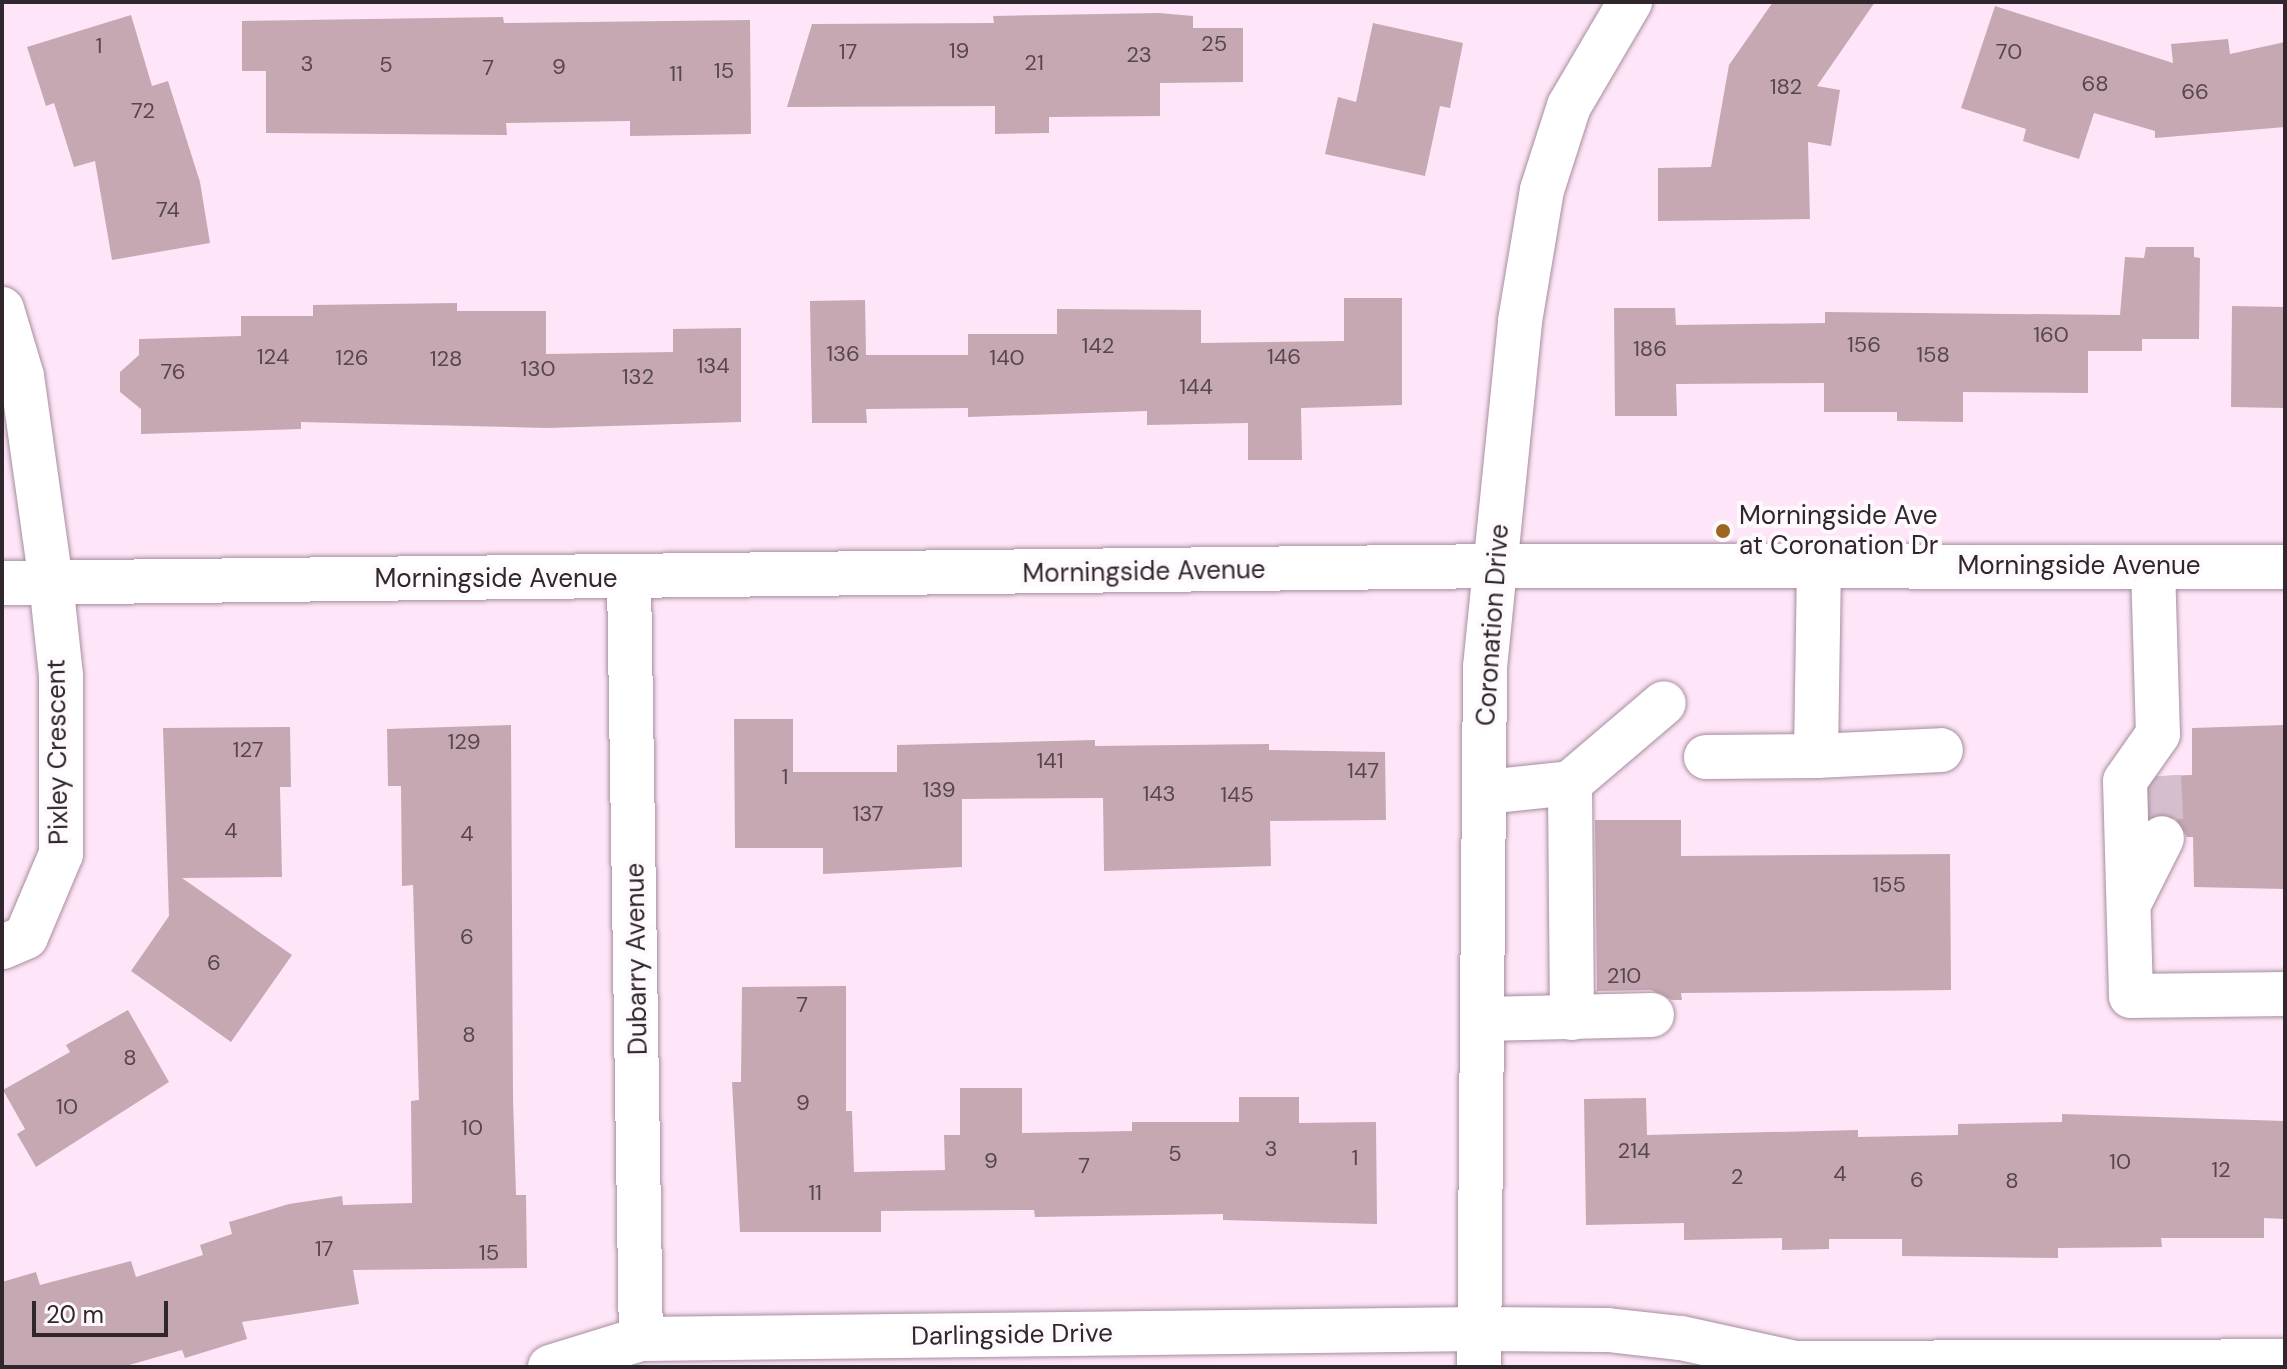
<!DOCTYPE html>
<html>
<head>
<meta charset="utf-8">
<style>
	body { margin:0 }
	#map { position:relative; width:2287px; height:1369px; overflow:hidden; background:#fee5f7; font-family:"DM Sans",sans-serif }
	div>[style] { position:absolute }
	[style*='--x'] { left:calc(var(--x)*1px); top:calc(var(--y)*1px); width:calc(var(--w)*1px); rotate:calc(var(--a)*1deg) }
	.building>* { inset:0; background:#c6a8b3 }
	.minor-tunnel>* { height:44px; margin-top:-22px; transform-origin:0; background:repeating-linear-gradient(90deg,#d5bfcf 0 44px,transparent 0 66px) }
	.roads { filter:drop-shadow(0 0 2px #a68e9f) drop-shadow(0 0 2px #a68e9f) }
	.minor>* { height:44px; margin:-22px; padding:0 22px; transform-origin:22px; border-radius:22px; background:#fff }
	.major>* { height:44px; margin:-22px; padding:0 22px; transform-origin:22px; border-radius:22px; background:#fff }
	.dots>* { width:22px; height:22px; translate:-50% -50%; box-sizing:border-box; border:4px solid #fef9fd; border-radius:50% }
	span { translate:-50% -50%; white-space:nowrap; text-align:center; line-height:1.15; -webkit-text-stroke:8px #fef9fd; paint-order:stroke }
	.number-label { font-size:22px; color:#56464e }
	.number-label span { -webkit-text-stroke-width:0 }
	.poi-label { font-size:26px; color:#30262d }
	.left { translate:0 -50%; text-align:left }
	.street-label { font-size:26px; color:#30262d }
	.frame { position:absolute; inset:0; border:4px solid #30262d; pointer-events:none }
	.scale { position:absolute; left:32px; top:1301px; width:136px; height:36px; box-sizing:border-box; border:4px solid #30262d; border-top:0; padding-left:10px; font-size:24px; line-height:28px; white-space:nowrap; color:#30262d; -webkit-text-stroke:6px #fef9fd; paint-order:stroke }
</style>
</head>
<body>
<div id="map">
	<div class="building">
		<div style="clip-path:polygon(1773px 2px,1875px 2px,1817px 86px,1840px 90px,1831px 146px,1808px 142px,1810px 219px,1658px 221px,1658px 168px,1711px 167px,1729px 65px)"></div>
		<div style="clip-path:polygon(1995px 6px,2173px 63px,2171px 44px,2228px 39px,2230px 54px,2285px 42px,2285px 127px,2155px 138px,2155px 131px,2094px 113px,2079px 159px,2023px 141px,2026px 129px,1961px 108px)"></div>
		<div style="clip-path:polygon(1159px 13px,1193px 16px,1193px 28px,1243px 28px,1243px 82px,1160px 83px,1160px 116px,1049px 117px,1049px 133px,995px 134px,995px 106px,787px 107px,812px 24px,994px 23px,993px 16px)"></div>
		<div style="clip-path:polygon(131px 15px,152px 86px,168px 81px,200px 182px,210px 243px,112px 260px,95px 161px,74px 167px,54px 103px,46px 106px,27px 47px)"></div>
		<div style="clip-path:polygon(503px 17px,504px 23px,750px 20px,751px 134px,630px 136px,630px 121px,506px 123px,507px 135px,266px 133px,266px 71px,242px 71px,242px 21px)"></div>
		<div style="clip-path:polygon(1373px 23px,1463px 43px,1450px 108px,1440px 106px,1425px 176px,1325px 154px,1338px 97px,1356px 102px)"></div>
		<div style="clip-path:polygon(2146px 247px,2194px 247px,2194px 257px,2200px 258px,2199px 339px,2142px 339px,2142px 351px,2088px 351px,2088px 393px,1963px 392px,1963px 422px,1897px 421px,1897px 412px,1824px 412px,1824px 383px,1676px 384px,1677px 416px,1615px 416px,1614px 308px,1675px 308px,1676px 325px,1825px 323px,1825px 312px,2120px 315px,2125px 257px,2144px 258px)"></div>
		<div style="clip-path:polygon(1344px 298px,1402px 298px,1402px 405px,1301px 408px,1302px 460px,1248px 460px,1248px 423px,1147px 425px,1147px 411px,968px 417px,968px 408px,866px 409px,867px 423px,812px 423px,810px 301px,865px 300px,866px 355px,968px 355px,968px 334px,1057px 334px,1057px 309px,1201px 310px,1201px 343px,1344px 341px)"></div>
		<div style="clip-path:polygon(457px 303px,457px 311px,546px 311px,546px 354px,673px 352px,673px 329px,741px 328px,741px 422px,547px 428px,301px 422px,301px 429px,141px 434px,141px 409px,120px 392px,120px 372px,139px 355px,139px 339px,241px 336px,241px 316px,313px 316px,313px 305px)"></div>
		<div style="clip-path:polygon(2232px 306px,2285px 307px,2285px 408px,2231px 407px)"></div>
		<div style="clip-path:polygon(734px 719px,793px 719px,793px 772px,897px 772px,897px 745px,1095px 740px,1095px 746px,1269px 744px,1269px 750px,1385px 752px,1386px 820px,1270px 821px,1271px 866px,1104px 871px,1103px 798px,962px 799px,962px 867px,823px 874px,823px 848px,735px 848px)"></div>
		<div style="clip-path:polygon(511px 725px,513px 1099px,516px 1195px,526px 1195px,527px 1268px,353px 1270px,359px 1304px,242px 1322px,247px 1339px,185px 1358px,182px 1350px,122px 1367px,2px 1367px,2px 1282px,36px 1272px,40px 1285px,131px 1261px,136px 1277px,203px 1255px,200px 1245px,232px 1234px,229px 1222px,289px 1204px,342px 1196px,343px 1205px,412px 1203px,411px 1101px,419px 1100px,413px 885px,402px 886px,401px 786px,388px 786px,387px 729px)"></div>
		<div style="clip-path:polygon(2285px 725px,2285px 889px,2194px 887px,2193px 837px,2187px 837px,2174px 816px,2153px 816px,2152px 785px,2159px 776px,2192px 775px,2192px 728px)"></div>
		<div style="clip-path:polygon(290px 727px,291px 787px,280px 787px,282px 877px,182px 878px,292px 955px,231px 1042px,131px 971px,169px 916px,163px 728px)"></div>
		<div style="clip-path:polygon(1595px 820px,1681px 820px,1681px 856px,1950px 854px,1951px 990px,1681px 993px,1682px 1000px,1672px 1000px,1651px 990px,1597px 991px)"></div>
		<div style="clip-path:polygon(846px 986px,846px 1111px,852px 1111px,854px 1172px,945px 1170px,944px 1135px,960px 1135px,960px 1088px,1022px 1088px,1022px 1133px,1132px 1131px,1132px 1122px,1239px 1122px,1239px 1097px,1299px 1097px,1299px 1123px,1376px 1122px,1377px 1224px,1223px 1220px,1223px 1214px,1035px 1217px,1034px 1210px,881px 1211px,881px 1232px,740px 1232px,732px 1082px,741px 1082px,742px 987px)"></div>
		<div style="clip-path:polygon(128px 1010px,169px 1082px,36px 1167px,17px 1134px,25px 1129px,3px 1090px,70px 1052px,66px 1045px)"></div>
		<div style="clip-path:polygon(1646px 1098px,1647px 1135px,1858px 1130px,1858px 1137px,1958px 1135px,1958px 1124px,2062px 1122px,2062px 1114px,2285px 1121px,2285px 1219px,2264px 1218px,2264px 1238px,2161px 1238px,2162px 1247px,2058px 1248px,2058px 1258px,1902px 1256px,1902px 1239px,1829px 1239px,1829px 1249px,1782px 1250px,1782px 1238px,1684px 1240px,1684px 1223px,1586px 1225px,1584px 1099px)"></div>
	</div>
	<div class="minor-tunnel">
		<div style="--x:2159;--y:776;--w:62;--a:87.2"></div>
	</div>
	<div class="roads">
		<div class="minor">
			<div style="--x:2;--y:309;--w:70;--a:73.4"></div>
			<div style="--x:22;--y:376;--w:208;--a:82"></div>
			<div style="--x:51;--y:582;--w:95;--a:83.9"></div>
			<div style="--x:61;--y:676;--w:178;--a:90"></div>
			<div style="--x:61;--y:854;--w:90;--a:112.9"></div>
			<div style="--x:26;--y:937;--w:26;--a:157"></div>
			<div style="--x:2153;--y:567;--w:167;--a:88.3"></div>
			<div style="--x:2158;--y:734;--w:57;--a:125.1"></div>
			<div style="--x:2125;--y:781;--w:215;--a:88.4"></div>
			<div style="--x:2131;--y:996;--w:154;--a:-0.7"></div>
			<div style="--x:629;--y:579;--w:760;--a:89.1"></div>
			<div style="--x:1816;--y:756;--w:125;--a:-2.7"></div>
			<div style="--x:1706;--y:757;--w:110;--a:-0.5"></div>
			<div style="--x:1816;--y:756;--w:190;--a:-89.1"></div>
			<div style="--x:1485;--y:792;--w:85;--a:-6"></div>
			<div style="--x:2131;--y:900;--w:69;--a:-63.4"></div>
			<div style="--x:1572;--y:1018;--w:235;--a:-90.5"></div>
			<div style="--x:1570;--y:783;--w:123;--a:-40.4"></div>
			<div style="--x:1485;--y:1019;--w:167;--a:-1.4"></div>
			<div style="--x:550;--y:1367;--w:95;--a:-17.1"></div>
			<div style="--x:641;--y:1339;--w:838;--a:-0.68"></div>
			<div style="--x:1479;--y:1329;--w:129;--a:0.4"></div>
			<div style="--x:1608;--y:1330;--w:73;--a:6.3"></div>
			<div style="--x:1681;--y:1338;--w:117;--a:12.4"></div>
			<div style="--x:1795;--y:1363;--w:490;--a:-0.2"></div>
			<div style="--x:1479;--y:1367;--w:700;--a:-89.51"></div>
			<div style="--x:1485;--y:667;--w:348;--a:-84.2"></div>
			<div style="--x:1520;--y:321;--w:133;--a:-80.5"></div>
			<div style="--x:1542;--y:190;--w:88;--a:-72.2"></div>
			<div style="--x:1569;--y:106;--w:121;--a:-59.6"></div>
		</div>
		<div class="major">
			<div style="--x:2;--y:583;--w:1495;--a:-0.65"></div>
			<div style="--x:1497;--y:566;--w:788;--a:0.07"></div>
		</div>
	</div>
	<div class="dots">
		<div style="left:1723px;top:531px;background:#9c6620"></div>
	</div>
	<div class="number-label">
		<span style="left:1214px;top:44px">25</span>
		<span style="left:99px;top:46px">1</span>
		<span style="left:959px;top:51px">19</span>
		<span style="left:848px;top:52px">17</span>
		<span style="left:2009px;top:52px">70</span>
		<span style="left:1139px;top:55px">23</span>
		<span style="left:1034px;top:63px">21</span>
		<span style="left:307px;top:64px">3</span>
		<span style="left:386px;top:65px">5</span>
		<span style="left:559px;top:67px">9</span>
		<span style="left:488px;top:68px">7</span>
		<span style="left:724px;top:71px">15</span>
		<span style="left:676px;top:74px">11</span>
		<span style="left:2095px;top:84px">68</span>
		<span style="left:1786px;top:87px">182</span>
		<span style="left:2195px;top:92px">66</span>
		<span style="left:143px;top:111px">72</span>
		<span style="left:168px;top:210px">74</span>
		<span style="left:2051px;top:335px">160</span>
		<span style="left:1864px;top:345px">156</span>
		<span style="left:1098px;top:346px">142</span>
		<span style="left:1650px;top:349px">186</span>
		<span style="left:843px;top:354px">136</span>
		<span style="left:1933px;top:355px">158</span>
		<span style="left:273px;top:357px">124</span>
		<span style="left:1284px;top:357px">146</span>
		<span style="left:352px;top:358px">126</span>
		<span style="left:1007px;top:358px">140</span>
		<span style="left:446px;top:359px">128</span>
		<span style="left:713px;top:366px">134</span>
		<span style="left:538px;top:369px">130</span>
		<span style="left:173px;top:372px">76</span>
		<span style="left:638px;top:377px">132</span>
		<span style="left:1196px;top:387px">144</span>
		<span style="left:464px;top:742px">129</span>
		<span style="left:248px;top:750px">127</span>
		<span style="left:1050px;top:761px">141</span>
		<span style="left:1363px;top:771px">147</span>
		<span style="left:785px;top:777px">1</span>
		<span style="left:939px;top:790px">139</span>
		<span style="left:1159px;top:794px">143</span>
		<span style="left:1237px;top:795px">145</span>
		<span style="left:868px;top:814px">137</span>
		<span style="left:231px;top:831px">4</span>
		<span style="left:467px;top:834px">4</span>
		<span style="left:1889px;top:885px">155</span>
		<span style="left:467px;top:937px">6</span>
		<span style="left:214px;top:963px">6</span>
		<span style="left:1624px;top:976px">210</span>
		<span style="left:802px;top:1005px">7</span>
		<span style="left:469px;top:1035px">8</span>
		<span style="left:130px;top:1058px">8</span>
		<span style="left:803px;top:1103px">9</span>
		<span style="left:67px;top:1107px">10</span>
		<span style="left:472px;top:1128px">10</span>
		<span style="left:1271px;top:1149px">3</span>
		<span style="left:1634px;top:1151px">214</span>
		<span style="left:1175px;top:1154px">5</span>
		<span style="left:1355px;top:1158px">1</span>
		<span style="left:991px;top:1161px">9</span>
		<span style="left:2120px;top:1162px">10</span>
		<span style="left:1084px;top:1166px">7</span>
		<span style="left:2221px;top:1170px">12</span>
		<span style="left:1840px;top:1174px">4</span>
		<span style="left:1737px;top:1177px">2</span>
		<span style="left:1917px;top:1180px">6</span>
		<span style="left:2012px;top:1181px">8</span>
		<span style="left:815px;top:1193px">11</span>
		<span style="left:324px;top:1249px">17</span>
		<span style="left:489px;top:1253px">15</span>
	</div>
	<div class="poi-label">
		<span class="left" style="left:1739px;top:531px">Morningside Ave<br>at Coronation Dr</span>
	</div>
	<div class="street-label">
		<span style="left:2079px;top:566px">Morningside Avenue</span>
		<span style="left:1144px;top:572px;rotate:-1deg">Morningside Avenue</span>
		<span style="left:496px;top:579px">Morningside Avenue</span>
		<span style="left:1493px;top:625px;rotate:-86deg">Coronation Drive</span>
		<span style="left:58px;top:752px;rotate:-91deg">Pixley Crescent</span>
		<span style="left:637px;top:959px;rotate:-91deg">Dubarry Avenue</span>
		<span style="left:1012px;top:1335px;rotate:-1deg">Darlingside Drive</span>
	</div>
	<div class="frame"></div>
	<div class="scale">20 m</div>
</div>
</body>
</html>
